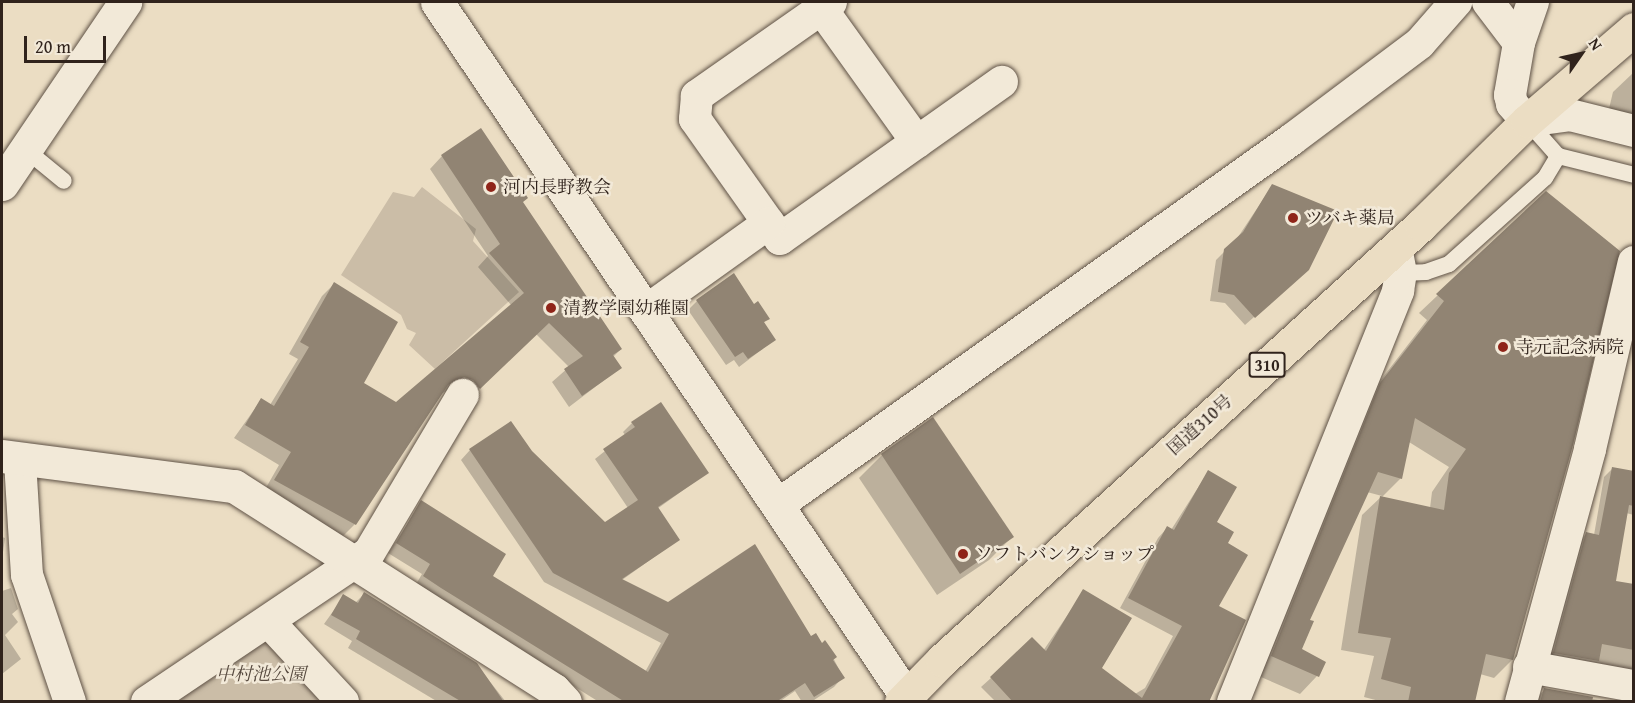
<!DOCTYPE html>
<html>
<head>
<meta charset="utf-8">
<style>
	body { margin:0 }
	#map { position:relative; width:1635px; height:703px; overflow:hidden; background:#ebddc3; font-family:"Gentium Book Plus","Noto Serif JP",serif }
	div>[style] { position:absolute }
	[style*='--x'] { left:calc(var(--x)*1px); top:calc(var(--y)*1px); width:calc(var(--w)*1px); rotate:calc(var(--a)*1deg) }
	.green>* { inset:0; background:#cbbda7 }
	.shadow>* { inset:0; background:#0003 }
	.building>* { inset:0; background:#918473 }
	.roads { filter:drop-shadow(0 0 2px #5f5246) drop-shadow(0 0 2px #5f5246) }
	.service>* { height:16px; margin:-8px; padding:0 8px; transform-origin:8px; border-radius:8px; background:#f2e9d8 }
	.minor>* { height:32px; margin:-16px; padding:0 16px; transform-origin:16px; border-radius:16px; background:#f2e9d8 }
	.tertiary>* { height:33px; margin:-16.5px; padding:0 16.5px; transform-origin:16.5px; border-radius:16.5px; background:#f2e9d8 }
	.trunk>* { height:33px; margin:-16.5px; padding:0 16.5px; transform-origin:16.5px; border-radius:16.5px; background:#ebddc3 }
	.dots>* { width:16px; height:16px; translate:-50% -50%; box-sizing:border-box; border:3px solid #f2e9d8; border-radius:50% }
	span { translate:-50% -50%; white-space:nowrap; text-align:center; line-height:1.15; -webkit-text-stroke:5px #f2e9d8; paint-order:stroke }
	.shield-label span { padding:2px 4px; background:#f2e9d8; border:2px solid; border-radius:4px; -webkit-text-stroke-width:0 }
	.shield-label { font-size:16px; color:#30231c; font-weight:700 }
	.poi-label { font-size:18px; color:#30231c }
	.left { translate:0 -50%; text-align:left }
	.street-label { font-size:18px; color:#30231c }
	.park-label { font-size:18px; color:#574a3f; font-style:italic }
	.frame { position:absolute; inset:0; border:3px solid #30231c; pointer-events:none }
	.north { position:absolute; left:1551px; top:24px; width:60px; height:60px; -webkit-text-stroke:4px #f2e9d8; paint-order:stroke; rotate:56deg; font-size:16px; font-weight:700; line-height:24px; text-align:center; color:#30231c }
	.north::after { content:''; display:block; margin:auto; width:21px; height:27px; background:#30231c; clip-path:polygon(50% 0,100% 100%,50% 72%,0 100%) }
	.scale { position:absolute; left:24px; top:36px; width:82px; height:27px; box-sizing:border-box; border:3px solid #30231c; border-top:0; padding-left:8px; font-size:18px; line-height:21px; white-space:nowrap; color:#30231c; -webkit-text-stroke:4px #f2e9d8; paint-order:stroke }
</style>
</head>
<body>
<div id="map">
	<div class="green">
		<div style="clip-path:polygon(422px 187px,476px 229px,473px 241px,519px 292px,435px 369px,409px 345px,416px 333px,407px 329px,401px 315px,341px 275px,393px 192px,414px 197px)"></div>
		<div style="clip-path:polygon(268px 640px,326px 702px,165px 702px)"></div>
	</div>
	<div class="shadow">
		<div style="clip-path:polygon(1634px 72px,1634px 124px,1607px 117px,1613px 92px)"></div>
		<div style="clip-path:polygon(442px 156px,522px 203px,621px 349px,613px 357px,620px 368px,569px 407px,552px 382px,569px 367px,536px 334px,467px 400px,450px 389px,441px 394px,355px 524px,343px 536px,263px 493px,279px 465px,234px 438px,261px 400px,270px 405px,298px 359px,289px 354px,322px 296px,334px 284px,362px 384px,396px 404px,512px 306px,478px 267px,488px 256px,430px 169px)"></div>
		<div style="clip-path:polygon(1272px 186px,1298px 278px,1245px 325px,1225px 303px,1210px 301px,1216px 260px,1236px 240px)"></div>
		<div style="clip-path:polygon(evenodd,1546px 193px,1512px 660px,1494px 678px,1480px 674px,1473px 702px,1383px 702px,1364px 697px,1374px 656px,1341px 650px,1362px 515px,1382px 496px,1367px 492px,1308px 621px,1300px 650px,1324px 663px,1317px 676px,1300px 694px,1254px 674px,1363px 403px,1427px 320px,1419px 313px,1546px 193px,1409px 442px,1449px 467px,1432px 492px,1430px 508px,1381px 498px,1401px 478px,1409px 442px)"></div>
		<div style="clip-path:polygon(697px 301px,753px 306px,768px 318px,763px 323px,774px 340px,739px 367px,734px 360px,726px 365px,688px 310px)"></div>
		<div style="clip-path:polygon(933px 419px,1012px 537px,989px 560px,937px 595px,859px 478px,882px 455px)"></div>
		<div style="clip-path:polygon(632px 423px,707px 473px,657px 509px,678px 540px,622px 580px,668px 604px,755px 546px,811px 638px,821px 645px,825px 642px,843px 677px,834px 687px,811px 702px,802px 702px,795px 691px,779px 702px,599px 702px,415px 586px,422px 574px,388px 553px,422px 502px,491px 577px,645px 672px,661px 643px,544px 582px,461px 460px,470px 450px,531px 452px,605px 524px,628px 508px,595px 459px,625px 435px,623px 432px)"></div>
		<div style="clip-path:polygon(1612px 469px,1634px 473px,1634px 515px,1626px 513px,1614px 582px,1634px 586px,1634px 679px,1546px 661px,1579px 542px,1586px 534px,1594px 535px,1604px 477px)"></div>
		<div style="clip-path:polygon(1208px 472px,1215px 523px,1226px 544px,1207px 702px,996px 702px,981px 687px,991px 678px,1043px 651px,1084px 591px,1100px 668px,1135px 694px,1145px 688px,1173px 636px,1120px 608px,1158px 538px,1167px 528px,1171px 530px)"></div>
		<div style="clip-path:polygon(2px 537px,5px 538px,2px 559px)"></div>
		<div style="clip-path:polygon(11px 588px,18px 609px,12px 614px,18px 622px,5px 635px,21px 659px,2px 674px,2px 591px)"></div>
		<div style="clip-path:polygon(364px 594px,476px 664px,506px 702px,438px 702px,348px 648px,352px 641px,324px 624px,344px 596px,355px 603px)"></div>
		<div style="clip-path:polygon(1544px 690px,1610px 702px,1534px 702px)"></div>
	</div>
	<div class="building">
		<div style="clip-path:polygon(481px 128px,528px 198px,523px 202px,622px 349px,613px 355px,622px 368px,582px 396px,564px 369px,583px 356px,549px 323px,480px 389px,473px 380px,464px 377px,448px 385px,356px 525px,274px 480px,291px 452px,245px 425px,261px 398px,274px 406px,309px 347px,300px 342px,334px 282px,398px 322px,364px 383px,396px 402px,524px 293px,489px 253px,500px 244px,441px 155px)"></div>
		<div style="clip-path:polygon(1272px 184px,1338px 211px,1309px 270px,1255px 318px,1234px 295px,1218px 292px,1224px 249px,1243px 232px)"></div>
		<div style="clip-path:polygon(1546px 191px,1620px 251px,1573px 445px,1513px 660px,1486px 654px,1475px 702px,1408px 702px,1411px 687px,1381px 679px,1391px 638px,1358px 633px,1380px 496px,1444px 510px,1449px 473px,1466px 449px,1415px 418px,1402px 479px,1378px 472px,1310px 620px,1314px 621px,1302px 649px,1326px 662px,1319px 677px,1271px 656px,1380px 383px,1444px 301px,1436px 294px)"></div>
		<div style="clip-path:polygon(734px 273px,754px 304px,758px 301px,770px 319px,764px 322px,776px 340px,748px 359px,743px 352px,735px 357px,696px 300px)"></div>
		<div style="clip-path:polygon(661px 402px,709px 473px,658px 507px,680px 540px,622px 579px,668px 602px,755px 544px,811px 636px,816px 633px,822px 643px,825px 640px,837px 657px,833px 660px,845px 678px,814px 697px,805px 683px,776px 702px,625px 702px,441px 588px,423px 576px,430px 564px,396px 543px,421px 500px,506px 554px,493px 576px,648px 672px,669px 634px,553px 573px,469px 449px,511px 421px,532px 451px,605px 522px,638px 500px,603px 449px,635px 427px,631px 422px)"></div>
		<div style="clip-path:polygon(933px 417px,1014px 537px,960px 574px,881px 454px)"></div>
		<div style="clip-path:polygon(1612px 467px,1634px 471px,1634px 506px,1629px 505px,1616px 581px,1634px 584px,1634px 650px,1602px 644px,1599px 661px,1553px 653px,1586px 532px,1599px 535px)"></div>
		<div style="clip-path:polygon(1208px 470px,1237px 487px,1217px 522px,1234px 532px,1228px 543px,1248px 555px,1219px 606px,1246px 620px,1209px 702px,1013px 702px,990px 677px,1032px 637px,1046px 651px,1083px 589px,1132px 618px,1102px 668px,1142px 698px,1182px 626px,1128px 598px,1167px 526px,1174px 530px)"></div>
		<div style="clip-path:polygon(364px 592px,477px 663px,504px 702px,462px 702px,356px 639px,360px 631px,331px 615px,343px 594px,358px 603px)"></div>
		<div style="clip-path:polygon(1544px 688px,1593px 697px,1592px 702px,1540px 702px)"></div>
	</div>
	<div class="roads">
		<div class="service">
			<div style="--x:25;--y:149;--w:50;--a:39.4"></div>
			<div style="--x:1558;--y:156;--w:78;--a:14"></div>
			<div style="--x:1401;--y:273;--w:25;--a:-2"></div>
			<div style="--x:1426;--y:272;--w:24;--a:-19"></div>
			<div style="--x:1449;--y:264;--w:129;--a:-41.9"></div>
			<div style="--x:1545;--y:178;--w:26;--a:-59"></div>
			<div style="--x:1558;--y:156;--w:47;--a:-131.5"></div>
		</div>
		<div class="minor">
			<div style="--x:831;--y:2;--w:164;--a:145"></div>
			<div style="--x:697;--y:96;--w:23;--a:95"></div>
			<div style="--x:695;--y:119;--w:147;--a:54.7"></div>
			<div style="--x:780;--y:239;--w:272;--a:-35.3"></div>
			<div style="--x:1488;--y:2;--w:51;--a:52.9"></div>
			<div style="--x:1533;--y:2;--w:43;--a:108.9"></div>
			<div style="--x:1519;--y:43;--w:53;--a:99.8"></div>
			<div style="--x:1510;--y:95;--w:9;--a:77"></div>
			<div style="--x:1512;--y:104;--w:23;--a:49"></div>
			<div style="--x:1527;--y:121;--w:43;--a:-7.9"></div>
			<div style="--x:1570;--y:115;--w:66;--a:14"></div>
			<div style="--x:821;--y:8;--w:165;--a:54.4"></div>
			<div style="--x:646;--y:311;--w:151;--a:-35.6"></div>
			<div style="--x:20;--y:461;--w:114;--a:86.5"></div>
			<div style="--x:27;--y:575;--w:134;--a:71.3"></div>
			<div style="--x:778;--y:505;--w:630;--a:-35.43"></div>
			<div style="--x:1291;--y:140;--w:161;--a:-36.9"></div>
			<div style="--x:1420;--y:43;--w:55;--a:-48.7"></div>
			<div style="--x:269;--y:622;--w:109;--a:47.2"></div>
			<div style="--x:1529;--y:667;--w:107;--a:10.3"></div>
			<div style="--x:147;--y:702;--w:267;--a:-33.9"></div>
			<div style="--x:369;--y:553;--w:184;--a:-59.3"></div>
			<div style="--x:1233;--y:702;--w:443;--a:-68.1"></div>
			<div style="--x:1398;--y:291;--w:18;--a:-81"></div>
			<div style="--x:1401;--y:273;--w:25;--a:-101"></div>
			<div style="--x:1521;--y:702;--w:262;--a:-74.7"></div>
			<div style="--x:1590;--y:449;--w:192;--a:-76.8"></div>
		</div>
		<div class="tertiary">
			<div style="--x:437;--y:2;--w:845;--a:55.95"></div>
			<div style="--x:2;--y:184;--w:220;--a:-55.9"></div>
			<div style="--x:2;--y:456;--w:234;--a:7.4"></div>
			<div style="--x:234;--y:486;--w:379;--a:32.5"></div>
			<div style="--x:554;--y:690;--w:16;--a:47"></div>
		</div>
		<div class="trunk">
			<div style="--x:901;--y:702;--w:59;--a:-45.7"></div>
			<div style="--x:942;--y:660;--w:647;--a:-42.24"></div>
			<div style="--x:1421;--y:225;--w:148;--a:-44.5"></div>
			<div style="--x:1527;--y:121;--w:141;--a:-40.7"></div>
		</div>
	</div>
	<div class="dots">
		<div style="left:491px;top:187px;background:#8f2418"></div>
		<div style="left:1293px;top:218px;background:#8f2418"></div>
		<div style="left:551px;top:308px;background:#8f2418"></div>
		<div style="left:1503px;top:347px;background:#8f2418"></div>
		<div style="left:963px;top:554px;background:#8f2418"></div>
	</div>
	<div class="shield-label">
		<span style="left:1267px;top:365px">310</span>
	</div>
	<div class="poi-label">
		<span class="left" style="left:503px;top:187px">河内長野教会</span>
		<span class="left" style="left:1305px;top:218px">ツバキ薬局</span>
		<span class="left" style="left:563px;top:308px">清教学園幼稚園</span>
		<span class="left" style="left:1516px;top:347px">寺元記念病院</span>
		<span class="left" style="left:975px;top:554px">ソフトバンクショップ</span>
	</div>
	<div class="street-label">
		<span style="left:1200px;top:425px;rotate:-42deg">国道310号</span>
	</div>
	<div class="park-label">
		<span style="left:261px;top:674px">中村池公園</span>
	</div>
	<div class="frame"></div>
	<div class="north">N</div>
	<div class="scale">20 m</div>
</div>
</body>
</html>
